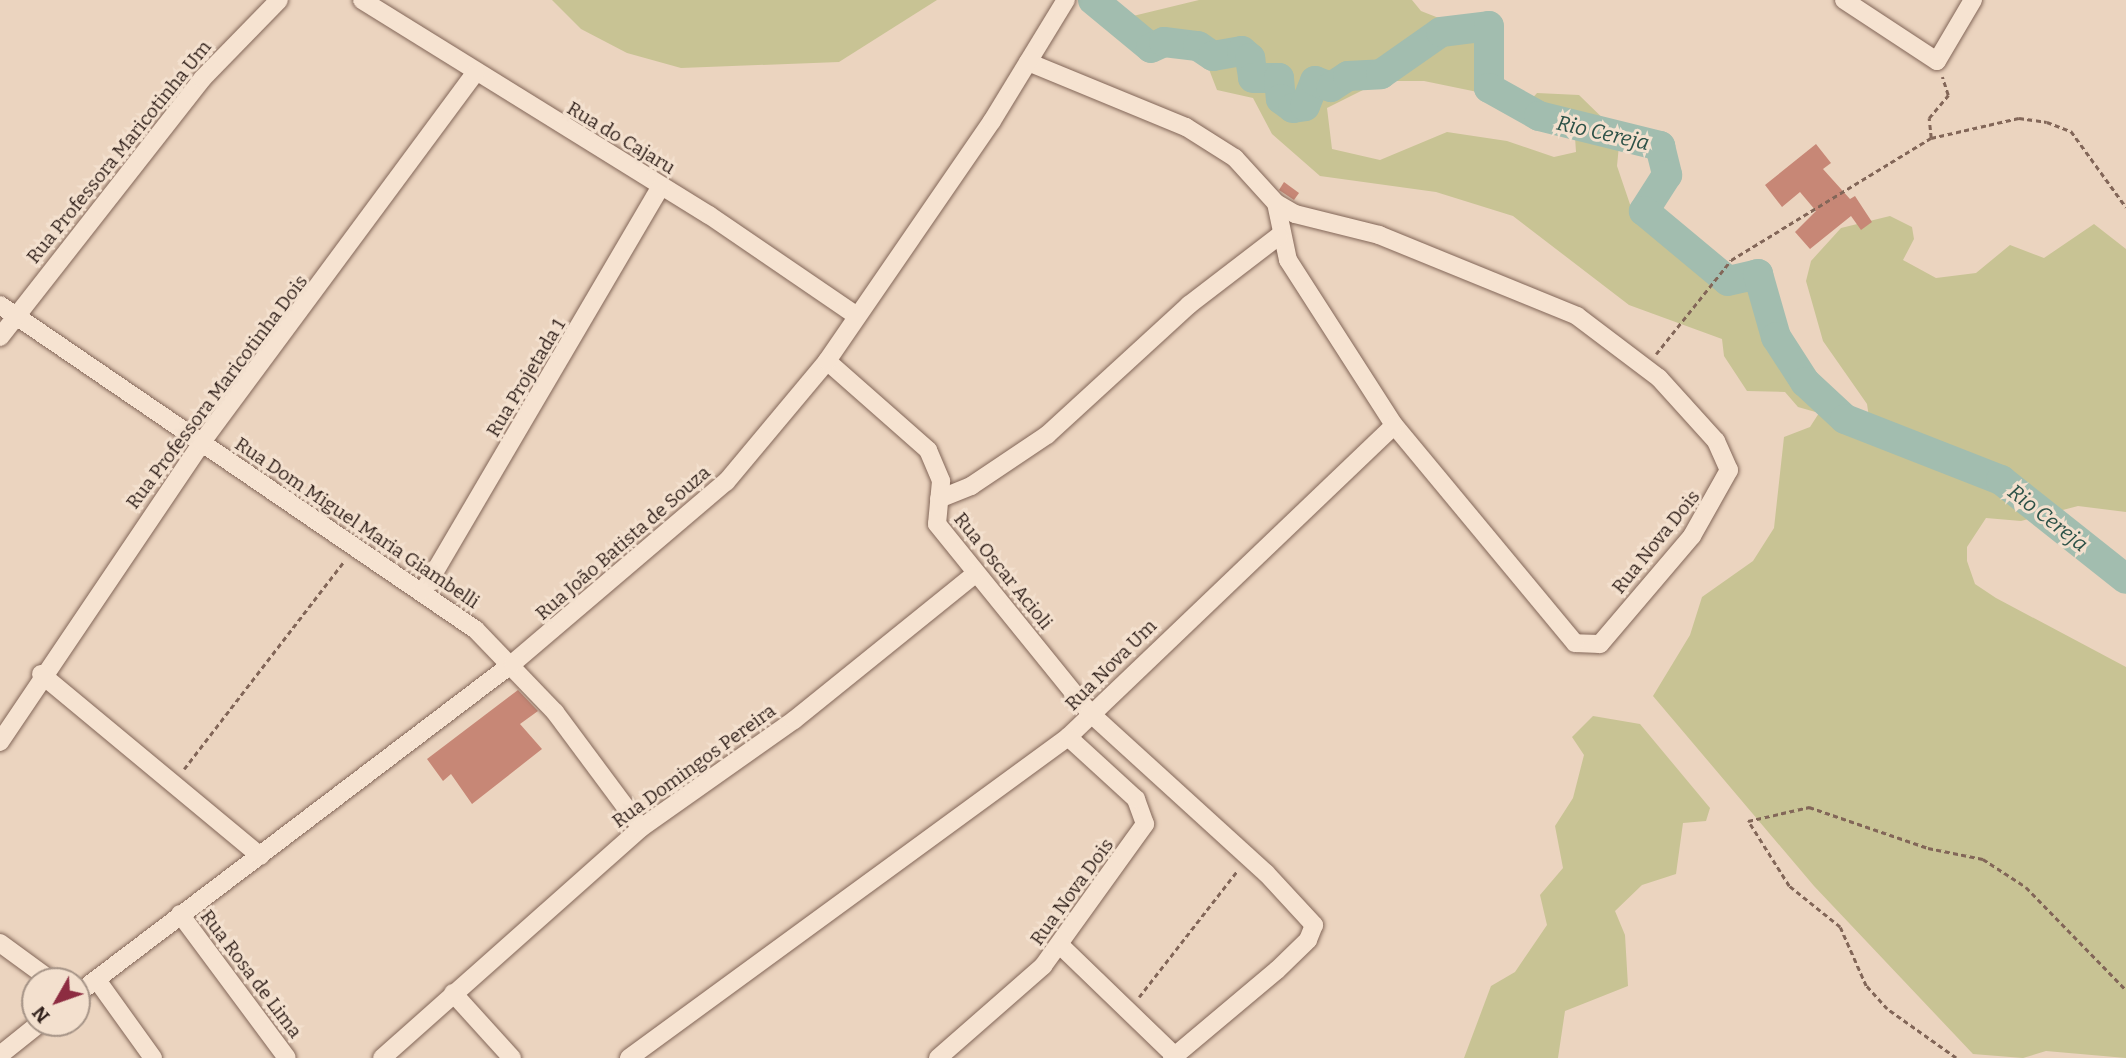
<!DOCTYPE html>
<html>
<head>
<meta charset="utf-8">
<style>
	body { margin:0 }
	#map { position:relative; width:2126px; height:1058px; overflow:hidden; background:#ebd4bf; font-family:Bitter,serif }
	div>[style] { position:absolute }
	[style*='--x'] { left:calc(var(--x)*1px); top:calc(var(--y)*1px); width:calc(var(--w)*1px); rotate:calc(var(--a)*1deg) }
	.green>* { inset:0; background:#c8c394 }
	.river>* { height:30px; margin:-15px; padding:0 15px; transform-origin:15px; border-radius:15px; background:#a2bdaf }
	.building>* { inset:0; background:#c78776 }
	.path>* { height:2.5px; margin-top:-1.25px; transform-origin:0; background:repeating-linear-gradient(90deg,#826658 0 5px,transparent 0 8.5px) }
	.roads { filter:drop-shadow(0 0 2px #826658) drop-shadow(0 0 2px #826658) }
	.minor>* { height:18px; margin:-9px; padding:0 9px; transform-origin:9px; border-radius:9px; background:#f6e3d1 }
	span { translate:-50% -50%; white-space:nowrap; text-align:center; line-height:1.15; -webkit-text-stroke:6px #f3e0ce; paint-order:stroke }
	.street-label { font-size:19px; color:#32221c }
	.water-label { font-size:21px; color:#2c5147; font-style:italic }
	.north { position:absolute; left:21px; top:967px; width:70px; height:70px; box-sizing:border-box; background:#f3e0ce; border:2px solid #a69487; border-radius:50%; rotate:230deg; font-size:19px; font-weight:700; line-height:28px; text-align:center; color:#32221c }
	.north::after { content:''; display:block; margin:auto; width:24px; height:32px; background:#8d2c41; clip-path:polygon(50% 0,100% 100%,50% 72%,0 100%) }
</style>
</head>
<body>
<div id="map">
	<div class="green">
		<div style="clip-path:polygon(552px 0,937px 0,839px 62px,681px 68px,627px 53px,581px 29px)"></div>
		<div style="clip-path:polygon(1199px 0,1412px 0,1421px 11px,1492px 39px,1501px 51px,1497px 96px,1424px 81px,1381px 81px,1327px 108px,1332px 149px,1380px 160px,1447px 132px,1507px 141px,1554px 157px,1576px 152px,1575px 137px,1530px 101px,1537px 93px,1579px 95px,1620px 135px,1617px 166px,1635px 219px,1710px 279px,1761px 289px,1779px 311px,1809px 392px,1832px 404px,1859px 434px,1870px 424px,1867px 404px,1823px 341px,1806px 281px,1811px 261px,1841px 228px,1890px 216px,1912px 227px,1914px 239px,1903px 260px,1936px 278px,1976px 273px,2010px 245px,2044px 258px,2094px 224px,2126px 249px,2126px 512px,2078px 506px,2021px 521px,1986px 518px,1967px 547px,1967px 561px,1975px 584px,1996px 598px,2126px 667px,2126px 1058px,2046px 1051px,2023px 1058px,1973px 1054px,1814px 886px,1653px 696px,1690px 635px,1702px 597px,1753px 561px,1774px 528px,1784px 437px,1810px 427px,1819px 413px,1798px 407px,1785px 392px,1747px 391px,1724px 356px,1722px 339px,1629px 305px,1513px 216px,1436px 192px,1320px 176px,1272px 134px,1253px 98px,1217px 90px,1205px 59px,1176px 50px,1142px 52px,1107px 18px,1104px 6px,1121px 6px,1133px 16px)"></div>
		<div style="clip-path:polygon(1593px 716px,1640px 724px,1710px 808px,1706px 821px,1683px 823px,1676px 874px,1642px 885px,1615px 911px,1625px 935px,1628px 986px,1565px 1011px,1558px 1058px,1464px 1058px,1491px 986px,1515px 972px,1547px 925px,1540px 895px,1563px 868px,1555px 826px,1573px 798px,1584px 755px,1572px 737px)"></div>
	</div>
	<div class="river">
		<div style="--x:1093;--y:0;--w:75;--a:39.6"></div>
		<div style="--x:1151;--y:48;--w:14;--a:-25"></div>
		<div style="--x:1164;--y:42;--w:34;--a:7"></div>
		<div style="--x:1198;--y:46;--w:18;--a:34"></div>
		<div style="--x:1213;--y:56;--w:29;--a:-10"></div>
		<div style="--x:1242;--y:51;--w:11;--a:41"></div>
		<div style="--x:1250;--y:58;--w:20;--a:81"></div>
		<div style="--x:1253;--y:78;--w:26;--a:0"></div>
		<div style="--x:1279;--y:78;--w:21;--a:85"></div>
		<div style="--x:1281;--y:99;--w:15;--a:37"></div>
		<div style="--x:1293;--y:108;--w:12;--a:-9"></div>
		<div style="--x:1305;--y:106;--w:27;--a:-68"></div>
		<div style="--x:1315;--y:81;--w:17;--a:21"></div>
		<div style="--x:1331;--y:87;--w:20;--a:-33"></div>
		<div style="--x:1348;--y:76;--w:33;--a:-3"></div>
		<div style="--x:1381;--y:74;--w:73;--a:-35"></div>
		<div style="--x:1441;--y:32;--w:48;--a:-7.1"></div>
		<div style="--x:1489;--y:26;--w:62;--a:90"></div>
		<div style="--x:1489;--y:88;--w:57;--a:29.2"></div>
		<div style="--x:1539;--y:116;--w:125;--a:13.9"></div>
		<div style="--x:1660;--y:146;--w:30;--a:76"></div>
		<div style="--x:1667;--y:175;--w:43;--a:122.6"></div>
		<div style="--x:1644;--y:211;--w:109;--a:39.8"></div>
		<div style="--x:1728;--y:281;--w:31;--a:-13"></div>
		<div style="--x:1758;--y:274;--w:66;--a:74.1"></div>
		<div style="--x:1776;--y:337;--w:54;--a:57.2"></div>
		<div style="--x:1805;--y:382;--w:54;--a:42.8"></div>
		<div style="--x:1845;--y:419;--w:168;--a:21.4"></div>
		<div style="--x:2001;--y:480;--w:159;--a:38.4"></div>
	</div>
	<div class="building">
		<div style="clip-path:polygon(1816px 144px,1831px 163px,1823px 169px,1850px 199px,1855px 196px,1872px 222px,1861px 230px,1851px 216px,1810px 249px,1795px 232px,1816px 211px,1800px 192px,1782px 207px,1765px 185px)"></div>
		<div style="clip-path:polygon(1284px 182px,1299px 193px,1294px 200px,1279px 190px)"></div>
		<div style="clip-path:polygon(518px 690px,538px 711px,520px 724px,542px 749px,472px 804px,451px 774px,443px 781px,427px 759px)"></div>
	</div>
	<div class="path">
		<div style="--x:1931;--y:138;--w:90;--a:-12.8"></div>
		<div style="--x:2019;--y:118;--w:28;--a:8"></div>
		<div style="--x:2047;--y:122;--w:26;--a:21"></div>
		<div style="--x:2071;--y:131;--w:94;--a:54.1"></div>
		<div style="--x:1656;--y:354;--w:120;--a:-51.4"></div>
		<div style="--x:1731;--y:260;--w:234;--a:-31.4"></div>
		<div style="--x:1931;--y:138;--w:20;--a:-96"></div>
		<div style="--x:1929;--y:118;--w:30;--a:-50"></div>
		<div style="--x:1948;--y:95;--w:19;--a:-108"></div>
		<div style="--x:184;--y:769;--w:262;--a:-52.4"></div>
		<div style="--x:1139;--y:997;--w:161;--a:-52.1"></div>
		<div style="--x:1956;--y:1058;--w:85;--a:-144.6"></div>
		<div style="--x:1887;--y:1009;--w:31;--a:-132"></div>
		<div style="--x:1866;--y:986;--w:64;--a:-113.8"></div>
		<div style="--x:1840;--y:927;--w:65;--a:-141.2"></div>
		<div style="--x:1789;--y:886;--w:77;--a:-122.2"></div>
		<div style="--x:1748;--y:821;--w:63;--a:-12.9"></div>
		<div style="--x:1809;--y:807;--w:126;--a:19"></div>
		<div style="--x:1928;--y:848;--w:56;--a:11.3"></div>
		<div style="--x:1983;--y:859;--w:51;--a:33.1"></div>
		<div style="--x:2026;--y:887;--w:144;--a:45.8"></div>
	</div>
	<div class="roads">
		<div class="minor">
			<div style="--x:362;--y:0;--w:408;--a:31.8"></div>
			<div style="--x:709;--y:215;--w:179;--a:34.3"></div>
			<div style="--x:1844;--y:0;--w:111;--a:33.3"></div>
			<div style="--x:1937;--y:61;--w:71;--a:-59.5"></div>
			<div style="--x:1028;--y:62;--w:171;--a:22.4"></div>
			<div style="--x:1186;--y:127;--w:58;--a:32.3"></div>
			<div style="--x:1235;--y:158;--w:61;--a:47.7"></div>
			<div style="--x:1276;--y:203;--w:22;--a:30"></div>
			<div style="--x:1295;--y:214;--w:87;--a:14"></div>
			<div style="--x:1379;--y:235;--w:214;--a:22.2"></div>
			<div style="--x:1577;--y:316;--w:103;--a:37.1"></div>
			<div style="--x:1659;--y:378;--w:85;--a:47.9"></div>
			<div style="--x:1716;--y:441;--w:32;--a:66"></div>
			<div style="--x:1729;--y:470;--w:76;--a:119.3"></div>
			<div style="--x:1692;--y:536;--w:142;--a:130.4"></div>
			<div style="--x:1600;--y:644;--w:25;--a:-178"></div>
			<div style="--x:1575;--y:643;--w:283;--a:-129.7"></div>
			<div style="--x:1394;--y:425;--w:196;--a:-122.7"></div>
			<div style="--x:1288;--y:260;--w:58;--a:-101.9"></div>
			<div style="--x:0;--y:305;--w:576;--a:34.32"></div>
			<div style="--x:476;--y:630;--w:114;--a:46.1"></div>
			<div style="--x:555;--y:712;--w:144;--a:53.4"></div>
			<div style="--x:0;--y:337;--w:328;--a:-51.9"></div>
			<div style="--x:202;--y:79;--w:110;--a:-45.7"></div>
			<div style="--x:827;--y:361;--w:135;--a:41.4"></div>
			<div style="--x:928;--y:450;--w:34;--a:67"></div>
			<div style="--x:941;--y:481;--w:43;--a:95.3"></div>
			<div style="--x:937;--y:524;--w:243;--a:51"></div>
			<div style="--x:1090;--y:713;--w:238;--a:42.3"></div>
			<div style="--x:1266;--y:873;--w:71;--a:47.3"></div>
			<div style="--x:1314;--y:925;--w:16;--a:112"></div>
			<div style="--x:1308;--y:940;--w:43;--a:135.9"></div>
			<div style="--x:1277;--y:970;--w:137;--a:140"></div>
			<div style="--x:939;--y:499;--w:35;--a:-22"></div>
			<div style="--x:971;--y:486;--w:92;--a:-33.9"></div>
			<div style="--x:1047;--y:435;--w:193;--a:-42.5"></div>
			<div style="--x:1189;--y:305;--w:113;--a:-37.5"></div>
			<div style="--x:424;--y:590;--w:468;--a:-59.6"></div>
			<div style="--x:41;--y:674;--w:285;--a:39.7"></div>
			<div style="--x:0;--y:742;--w:362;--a:-56"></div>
			<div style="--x:202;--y:442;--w:459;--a:-53.5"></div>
			<div style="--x:180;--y:914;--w:179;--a:53.4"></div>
			<div style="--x:0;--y:943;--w:64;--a:36.2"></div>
			<div style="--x:1061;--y:946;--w:161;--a:44"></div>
			<div style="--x:97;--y:980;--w:96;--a:54.3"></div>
			<div style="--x:453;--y:993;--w:88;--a:47.8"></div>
			<div style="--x:77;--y:994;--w:547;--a:-37.2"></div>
			<div style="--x:513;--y:663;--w:280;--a:-40.4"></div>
			<div style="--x:726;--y:482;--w:158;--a:-50.1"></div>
			<div style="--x:827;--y:361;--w:291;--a:-55.5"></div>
			<div style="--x:992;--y:121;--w:142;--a:-58.6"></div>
			<div style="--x:0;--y:1055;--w:51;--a:-38.7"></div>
			<div style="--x:382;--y:1058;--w:346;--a:-41.6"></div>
			<div style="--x:641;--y:828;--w:187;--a:-35.2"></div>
			<div style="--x:794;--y:720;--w:234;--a:-38.9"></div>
			<div style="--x:629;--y:1058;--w:544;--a:-36.17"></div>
			<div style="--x:1068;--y:737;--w:451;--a:-43.7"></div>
			<div style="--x:938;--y:1058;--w:140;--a:-41.2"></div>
			<div style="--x:1043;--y:966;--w:175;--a:-54.3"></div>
			<div style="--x:1145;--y:824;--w:27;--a:-110"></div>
			<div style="--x:1136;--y:799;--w:92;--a:-137.6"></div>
		</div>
	</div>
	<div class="street-label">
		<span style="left:621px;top:138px;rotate:31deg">Rua do Cajaru</span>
		<span style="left:119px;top:152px;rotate:-51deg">Rua Professora Maricotinha Um</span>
		<span style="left:526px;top:378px;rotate:-59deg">Rua Projetada 1</span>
		<span style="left:217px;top:392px;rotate:-53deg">Rua Professora Maricotinha Dois</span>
		<span style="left:357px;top:523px;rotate:34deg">Rua Dom Miguel Maria Giambelli</span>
		<span style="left:1656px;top:542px;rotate:-51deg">Rua Nova Dois</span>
		<span style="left:623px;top:543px;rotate:-41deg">Rua João Batista de Souza</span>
		<span style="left:1003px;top:571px;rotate:51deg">Rua Oscar Acioli</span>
		<span style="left:1111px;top:665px;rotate:-45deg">Rua Nova Um</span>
		<span style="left:694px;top:766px;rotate:-36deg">Rua Domingos Pereira</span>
		<span style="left:1072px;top:892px;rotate:-54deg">Rua Nova Dois</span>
		<span style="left:251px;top:974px;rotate:53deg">Rua Rosa de Lima</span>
	</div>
	<div class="water-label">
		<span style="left:1603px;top:133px;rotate:13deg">Rio Cereja</span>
		<span style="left:2048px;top:518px;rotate:38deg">Rio Cereja</span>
	</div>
	<div class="north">N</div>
</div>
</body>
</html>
